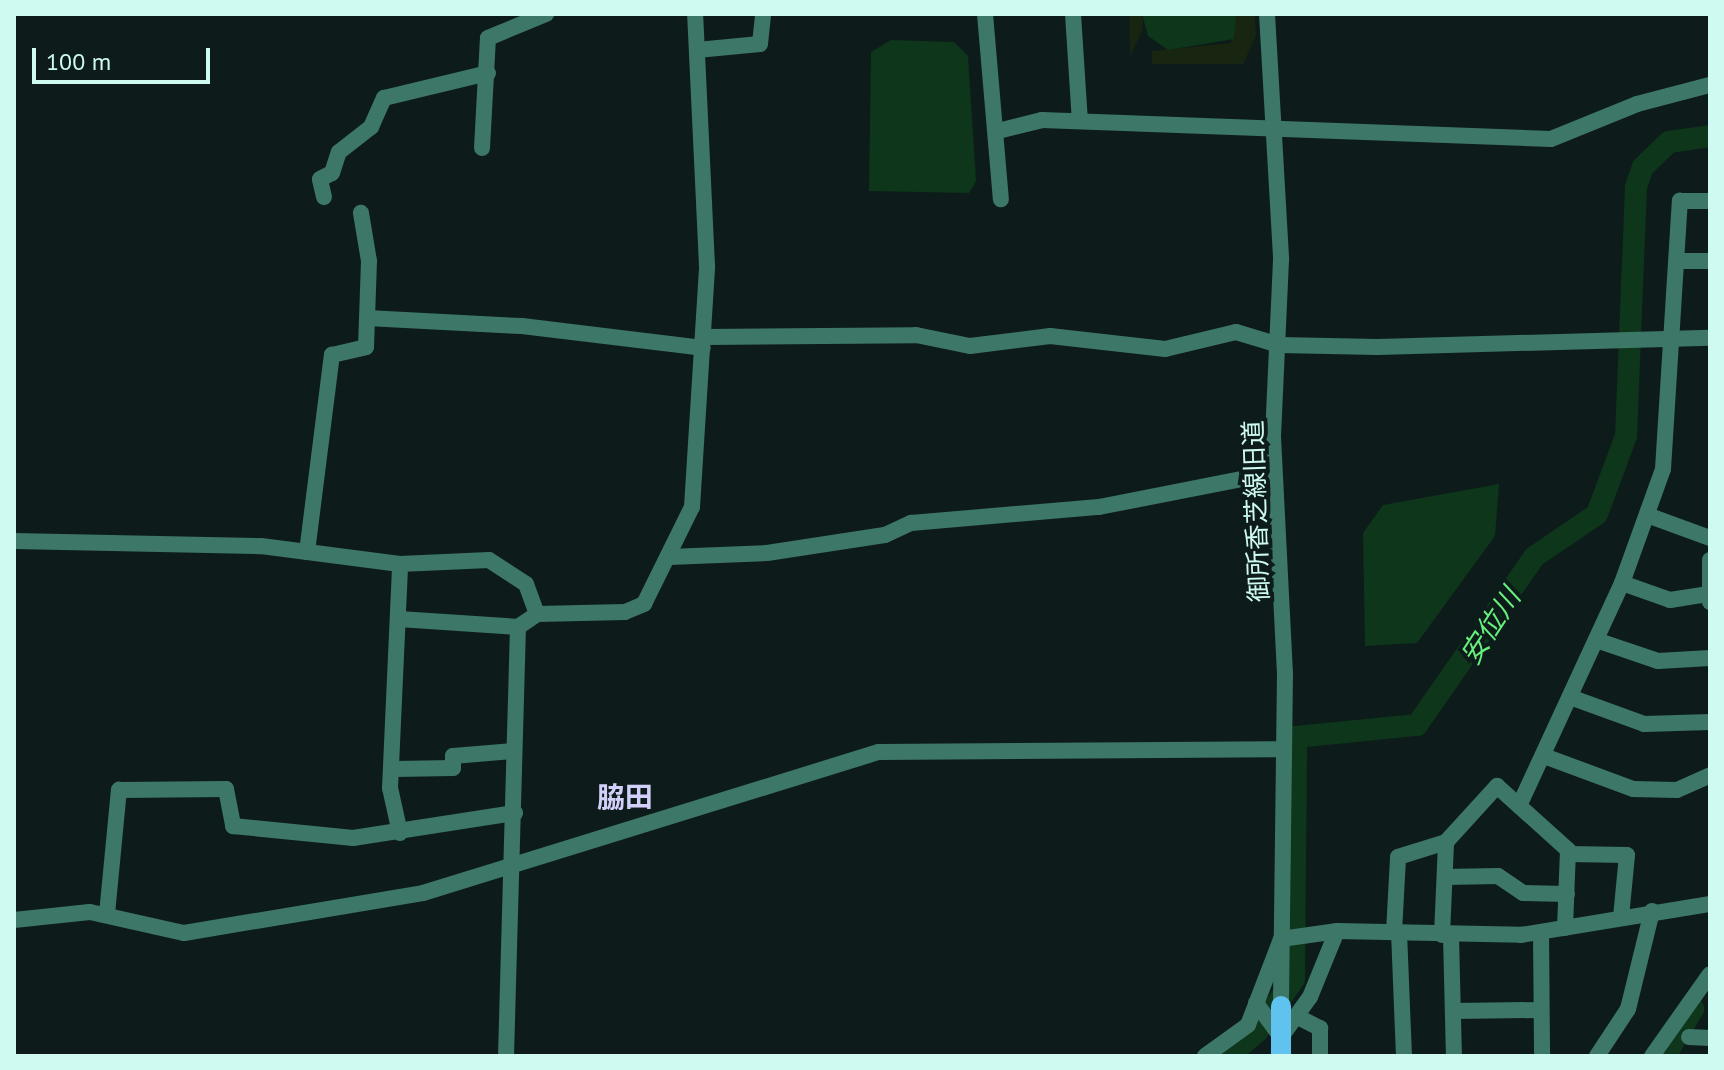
<!DOCTYPE html>
<html>
<head>
<meta charset="utf-8">
<style>
	body { margin:0 }
	#map { position:relative; width:1724px; height:1070px; overflow:hidden; background:#0d1c1a; font-family:"PT Sans","Noto Sans JP",sans-serif }
	div>[style] { position:absolute }
	[style*='--x'] { left:calc(var(--x)*1px); top:calc(var(--y)*1px); width:calc(var(--w)*1px); rotate:calc(var(--a)*1deg) }
	.green>* { inset:0; background:#182511 }
	.water>* { inset:0; background:#0d361a }
	.river>* { height:22px; margin:-11px; padding:0 11px; transform-origin:11px; border-radius:11px; background:#0d361a }
	.minor>* { height:16px; margin:-8px; padding:0 8px; transform-origin:8px; border-radius:8px; background:#3d7767 }
	.major>* { height:20px; margin:-10px; padding:0 10px; transform-origin:10px; border-radius:10px; background:#60c3ef }
	span { translate:-50% -50%; white-space:nowrap; text-align:center; line-height:1.15; -webkit-text-stroke:8px #0d1c1a; paint-order:stroke }
	.street-label { font-size:26px; color:#cefaf1 }
	.water-label { font-size:28px; color:#66ef7a; font-style:italic }
	.neighbourhood-label { font-size:28px; color:#d2d0fa; font-weight:700 }
	.frame { position:absolute; inset:0; border:16px solid #cefaf1; pointer-events:none }
	.scale { position:absolute; left:32px; top:48px; width:178px; height:36px; box-sizing:border-box; border:4px solid #cefaf1; border-top:0; padding-left:10px; font-size:24px; line-height:28px; white-space:nowrap; color:#cefaf1; -webkit-text-stroke:6px #0d1c1a; paint-order:stroke }
</style>
</head>
<body>
<div id="map">
	<div class="green">
		<div style="clip-path:polygon(1130px 14px,1142px 14px,1143px 29px,1130px 56px)"></div>
		<div style="clip-path:polygon(1236px 14px,1255px 14px,1256px 36px,1243px 64px,1152px 64px,1152px 51px,1231px 43px)"></div>
	</div>
	<div class="water">
		<div style="clip-path:polygon(1142px 14px,1236px 14px,1234px 39px,1168px 50px,1148px 36px)"></div>
		<div style="clip-path:polygon(891px 40px,954px 42px,968px 56px,976px 181px,969px 193px,869px 191px,871px 52px)"></div>
		<div style="clip-path:polygon(1499px 484px,1495px 536px,1417px 643px,1365px 646px,1363px 533px,1383px 505px)"></div>
	</div>
	<div class="river">
		<div style="--x:1229;--y:1056;--w:37;--a:-41"></div>
		<div style="--x:1257;--y:1032;--w:65;--a:-55.1"></div>
		<div style="--x:1294;--y:979;--w:242;--a:-89.5"></div>
		<div style="--x:1296;--y:737;--w:122;--a:-5.7"></div>
		<div style="--x:1417;--y:725;--w:205;--a:-55.1"></div>
		<div style="--x:1534;--y:557;--w:76;--a:-34.3"></div>
		<div style="--x:1597;--y:514;--w:83;--a:-69.6"></div>
		<div style="--x:1626;--y:436;--w:249;--a:-87.7"></div>
		<div style="--x:1636;--y:187;--w:21;--a:-71"></div>
		<div style="--x:1643;--y:167;--w:36;--a:-44"></div>
		<div style="--x:1669;--y:142;--w:41;--a:-8.3"></div>
		<div style="--x:1665;--y:1056;--w:55;--a:-59.2"></div>
	</div>
	<div class="minor">
		<div style="--x:985;--y:14;--w:186;--a:85.1"></div>
		<div style="--x:1073;--y:14;--w:107;--a:86.3"></div>
		<div style="--x:1267;--y:14;--w:246;--a:86.7"></div>
		<div style="--x:1281;--y:260;--w:177;--a:92.6"></div>
		<div style="--x:1273;--y:437;--w:236;--a:87.1"></div>
		<div style="--x:1285;--y:673;--w:333;--a:90.7"></div>
		<div style="--x:697;--y:50;--w:63;--a:-5.4"></div>
		<div style="--x:760;--y:44;--w:30;--a:-84"></div>
		<div style="--x:998;--y:131;--w:45;--a:-14"></div>
		<div style="--x:1042;--y:120;--w:509;--a:2.14"></div>
		<div style="--x:1551;--y:139;--w:93;--a:-22.1"></div>
		<div style="--x:1637;--y:104;--w:75;--a:-14.6"></div>
		<div style="--x:482;--y:148;--w:110;--a:-86.9"></div>
		<div style="--x:488;--y:38;--w:63;--a:-22.5"></div>
		<div style="--x:324;--y:197;--w:18;--a:-103"></div>
		<div style="--x:320;--y:179;--w:13;--a:-27"></div>
		<div style="--x:332;--y:173;--w:22;--a:-72"></div>
		<div style="--x:339;--y:152;--w:41;--a:-38"></div>
		<div style="--x:371;--y:127;--w:32;--a:-66"></div>
		<div style="--x:384;--y:98;--w:107;--a:-13.5"></div>
		<div style="--x:1678;--y:261;--w:32;--a:0"></div>
		<div style="--x:367;--y:318;--w:155;--a:3"></div>
		<div style="--x:522;--y:326;--w:182;--a:6.9"></div>
		<div style="--x:704;--y:337;--w:212;--a:-0.5"></div>
		<div style="--x:916;--y:335;--w:55;--a:11.5"></div>
		<div style="--x:970;--y:346;--w:81;--a:-7.1"></div>
		<div style="--x:1050;--y:336;--w:116;--a:6.4"></div>
		<div style="--x:1165;--y:349;--w:73;--a:-13.5"></div>
		<div style="--x:1236;--y:332;--w:45;--a:16.8"></div>
		<div style="--x:1279;--y:345;--w:99;--a:1.2"></div>
		<div style="--x:1378;--y:347;--w:332;--a:-1.6"></div>
		<div style="--x:1647;--y:515;--w:67;--a:20.1"></div>
		<div style="--x:14;--y:541;--w:247;--a:1.2"></div>
		<div style="--x:261;--y:546;--w:140;--a:7.4"></div>
		<div style="--x:400;--y:564;--w:89;--a:-2.6"></div>
		<div style="--x:489;--y:560;--w:44;--a:33"></div>
		<div style="--x:526;--y:584;--w:32;--a:70"></div>
		<div style="--x:307;--y:552;--w:199;--a:-82.8"></div>
		<div style="--x:332;--y:355;--w:35;--a:-13"></div>
		<div style="--x:366;--y:347;--w:86;--a:-88"></div>
		<div style="--x:369;--y:261;--w:49;--a:-99.5"></div>
		<div style="--x:669;--y:557;--w:98;--a:-2.3"></div>
		<div style="--x:767;--y:553;--w:119;--a:-8.7"></div>
		<div style="--x:885;--y:535;--w:29;--a:-25"></div>
		<div style="--x:911;--y:523;--w:189;--a:-4.9"></div>
		<div style="--x:1099;--y:507;--w:177;--a:-11.1"></div>
		<div style="--x:1622;--y:583;--w:51;--a:19.5"></div>
		<div style="--x:1670;--y:600;--w:38;--a:-9"></div>
		<div style="--x:1710;--y:602;--w:42;--a:-90"></div>
		<div style="--x:399;--y:619;--w:119;--a:3.8"></div>
		<div style="--x:1596;--y:640;--w:65;--a:18.7"></div>
		<div style="--x:1658;--y:661;--w:52;--a:-3.3"></div>
		<div style="--x:1570;--y:697;--w:79;--a:20"></div>
		<div style="--x:1644;--y:724;--w:66;--a:-1.7"></div>
		<div style="--x:1544;--y:756;--w:95;--a:20.3"></div>
		<div style="--x:1633;--y:789;--w:44;--a:1.3"></div>
		<div style="--x:1677;--y:790;--w:36;--a:-24"></div>
		<div style="--x:395;--y:769;--w:58;--a:-1"></div>
		<div style="--x:453;--y:768;--w:12;--a:-90"></div>
		<div style="--x:453;--y:756;--w:61;--a:-4.7"></div>
		<div style="--x:1519;--y:806;--w:246;--a:-65.2"></div>
		<div style="--x:1622;--y:583;--w:121;--a:-70.2"></div>
		<div style="--x:1663;--y:469;--w:269;--a:-86.4"></div>
		<div style="--x:1680;--y:201;--w:30;--a:0"></div>
		<div style="--x:400;--y:833;--w:46;--a:-102.5"></div>
		<div style="--x:390;--y:788;--w:224;--a:-87.4"></div>
		<div style="--x:1568;--y:854;--w:59;--a:1"></div>
		<div style="--x:1627;--y:855;--w:62;--a:95.5"></div>
		<div style="--x:1445;--y:877;--w:53;--a:-1.1"></div>
		<div style="--x:1498;--y:876;--w:30;--a:34"></div>
		<div style="--x:1523;--y:893;--w:44;--a:1.3"></div>
		<div style="--x:107;--y:914;--w:125;--a:-84.5"></div>
		<div style="--x:119;--y:790;--w:107;--a:-0.5"></div>
		<div style="--x:226;--y:789;--w:38;--a:79"></div>
		<div style="--x:233;--y:826;--w:121;--a:5.7"></div>
		<div style="--x:353;--y:838;--w:164;--a:-8.8"></div>
		<div style="--x:14;--y:920;--w:76;--a:-6"></div>
		<div style="--x:90;--y:912;--w:96;--a:12.6"></div>
		<div style="--x:184;--y:933;--w:242;--a:-9.5"></div>
		<div style="--x:423;--y:893;--w:477;--a:-17.2"></div>
		<div style="--x:879;--y:752;--w:405;--a:-0.4"></div>
		<div style="--x:1394;--y:932;--w:75;--a:-86.9"></div>
		<div style="--x:1398;--y:857;--w:50;--a:-17.4"></div>
		<div style="--x:1446;--y:842;--w:76;--a:-47.7"></div>
		<div style="--x:1497;--y:786;--w:96;--a:42"></div>
		<div style="--x:1568;--y:850;--w:78;--a:92.2"></div>
		<div style="--x:1399;--y:932;--w:124;--a:87.7"></div>
		<div style="--x:1541;--y:933;--w:123;--a:89.5"></div>
		<div style="--x:1442;--y:935;--w:93;--a:-87.5"></div>
		<div style="--x:1451;--y:936;--w:120;--a:88.6"></div>
		<div style="--x:1256;--y:1003;--w:42;--a:53.7"></div>
		<div style="--x:1281;--y:1037;--w:49;--a:-54.1"></div>
		<div style="--x:1310;--y:997;--w:71;--a:-67.8"></div>
		<div style="--x:1337;--y:931;--w:184;--a:1.2"></div>
		<div style="--x:1521;--y:935;--w:192;--a:-9.3"></div>
		<div style="--x:1453;--y:1011;--w:88;--a:-0.7"></div>
		<div style="--x:1298;--y:1017;--w:25;--a:27"></div>
		<div style="--x:1320;--y:1028;--w:28;--a:90"></div>
		<div style="--x:1689;--y:1037;--w:21;--a:3"></div>
		<div style="--x:506;--y:1056;--w:429;--a:-88.4"></div>
		<div style="--x:518;--y:627;--w:23;--a:-34"></div>
		<div style="--x:537;--y:614;--w:88;--a:-1.3"></div>
		<div style="--x:625;--y:612;--w:21;--a:-23"></div>
		<div style="--x:644;--y:604;--w:108;--a:-63.7"></div>
		<div style="--x:692;--y:507;--w:241;--a:-86.4"></div>
		<div style="--x:707;--y:266;--w:252;--a:-92.7"></div>
		<div style="--x:1205;--y:1056;--w:53;--a:-35.8"></div>
		<div style="--x:1248;--y:1025;--w:92;--a:-69"></div>
		<div style="--x:1281;--y:939;--w:57;--a:-8.1"></div>
		<div style="--x:1597;--y:1056;--w:56;--a:-56.6"></div>
		<div style="--x:1628;--y:1009;--w:101;--a:-76.2"></div>
		<div style="--x:1652;--y:1056;--w:100;--a:-54.7"></div>
	</div>
	<div class="major">
		<div style="--x:1281;--y:1056;--w:50;--a:-90"></div>
	</div>
	<div class="street-label">
		<span style="left:1256px;top:511px;rotate:-92deg">御所香芝線旧道</span>
	</div>
	<div class="water-label">
		<span style="left:1490px;top:626px;rotate:-57deg">安位川</span>
	</div>
	<div class="neighbourhood-label">
		<span style="left:625px;top:797px">脇田</span>
	</div>
	<div class="frame"></div>
	<div class="scale">100 m</div>
</div>
</body>
</html>
